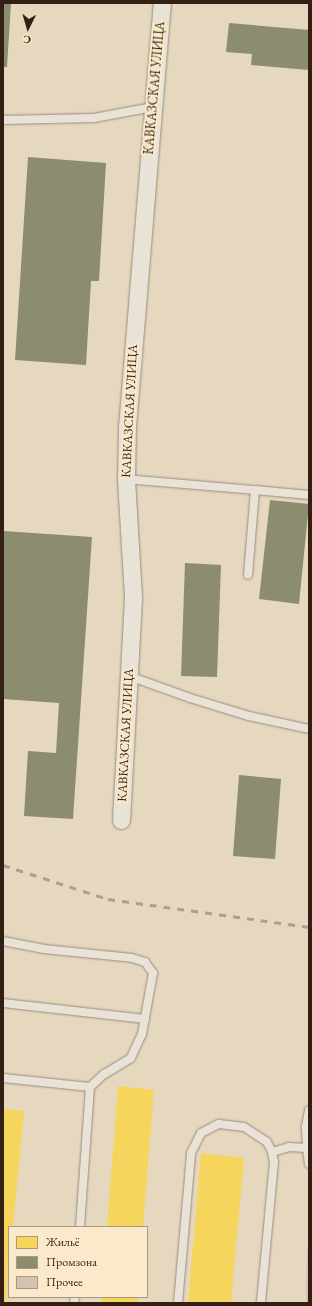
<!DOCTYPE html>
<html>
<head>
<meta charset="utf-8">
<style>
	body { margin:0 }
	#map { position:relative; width:312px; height:1306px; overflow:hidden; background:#e6d8be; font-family:"EB Garamond",serif }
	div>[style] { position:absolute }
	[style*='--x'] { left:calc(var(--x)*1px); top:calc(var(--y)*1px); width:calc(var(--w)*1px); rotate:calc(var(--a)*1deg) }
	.homes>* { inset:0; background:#f6d55c }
	.industry>* { inset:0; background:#8c8c6e }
	.building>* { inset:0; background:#d3c1b1 }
	.roads { filter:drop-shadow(0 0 1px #978d7d) drop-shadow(0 0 1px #978d7d) }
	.lane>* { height:8px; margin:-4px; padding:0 4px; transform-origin:4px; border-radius:4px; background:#e9e2d6 }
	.street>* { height:17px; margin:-8.5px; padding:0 8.5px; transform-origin:8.5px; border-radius:8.5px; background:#e9e2d6 }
	.rail>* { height:3px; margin-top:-1.5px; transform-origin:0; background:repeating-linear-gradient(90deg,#a8a095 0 7px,transparent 0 14px) }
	span { translate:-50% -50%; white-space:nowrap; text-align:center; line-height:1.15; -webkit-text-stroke:4px #fae9ca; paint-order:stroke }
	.street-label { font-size:13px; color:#331f14 }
	.frame { position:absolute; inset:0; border:4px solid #331f14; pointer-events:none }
	.legend { position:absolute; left:8px; top:1226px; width:140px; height:72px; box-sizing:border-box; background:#fae9ca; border:1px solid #aa9881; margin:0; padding:5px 7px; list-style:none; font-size:12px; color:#331f14 }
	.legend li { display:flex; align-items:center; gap:8px; height:20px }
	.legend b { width:20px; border:1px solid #aa9881 }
	.north { position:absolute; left:8px; top:8px; width:40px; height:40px; -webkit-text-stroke:3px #fae9ca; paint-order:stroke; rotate:185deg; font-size:11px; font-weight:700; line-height:16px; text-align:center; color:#331f14 }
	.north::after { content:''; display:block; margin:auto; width:14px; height:18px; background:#331f14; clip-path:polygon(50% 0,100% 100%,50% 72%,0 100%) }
</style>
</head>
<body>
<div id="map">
	<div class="homes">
		<div style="clip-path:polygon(118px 1086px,154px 1090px,143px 1227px,107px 1227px)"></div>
		<div style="clip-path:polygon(3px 1109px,24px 1111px,13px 1227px,9px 1227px,6px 1303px,3px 1303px)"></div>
		<div style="clip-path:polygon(201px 1153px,244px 1158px,231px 1303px,188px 1303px)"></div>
		<div style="clip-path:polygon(102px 1297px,138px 1297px,137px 1303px,102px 1303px)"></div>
	</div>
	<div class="industry">
		<div style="clip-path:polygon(3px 3px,11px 3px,7px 67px,3px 67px)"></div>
		<div style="clip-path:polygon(229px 23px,309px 30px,309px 70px,251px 65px,252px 54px,226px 52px)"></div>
		<div style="clip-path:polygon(28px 157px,106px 163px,99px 281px,91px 281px,86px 365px,15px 360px)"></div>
		<div style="clip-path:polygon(270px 500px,309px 504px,299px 604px,259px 599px)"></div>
		<div style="clip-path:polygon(3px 531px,92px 537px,73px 819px,24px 816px,28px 751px,56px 753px,59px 703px,3px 699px)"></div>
		<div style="clip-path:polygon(185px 563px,221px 565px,217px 677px,181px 676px)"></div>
		<div style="clip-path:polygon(239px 775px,281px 779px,275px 859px,233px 856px)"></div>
	</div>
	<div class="building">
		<div style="clip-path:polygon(307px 1247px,309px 1247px,309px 1303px,306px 1303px)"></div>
	</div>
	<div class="roads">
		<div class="lane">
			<div style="--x:3;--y:120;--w:91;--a:-1.3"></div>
			<div style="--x:94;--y:118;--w:60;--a:-10.6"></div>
			<div style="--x:126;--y:479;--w:129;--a:4.9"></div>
			<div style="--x:255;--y:490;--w:85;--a:94.7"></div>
			<div style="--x:255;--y:490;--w:54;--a:5.3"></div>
			<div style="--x:129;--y:676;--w:65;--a:19.8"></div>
			<div style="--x:190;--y:698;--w:62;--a:17"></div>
			<div style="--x:249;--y:716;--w:61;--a:12.2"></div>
			<div style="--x:3;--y:941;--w:42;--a:11"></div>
			<div style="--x:44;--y:949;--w:88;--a:5.8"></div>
			<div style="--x:132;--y:958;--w:14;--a:17"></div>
			<div style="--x:145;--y:962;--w:14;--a:54"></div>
			<div style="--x:153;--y:973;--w:62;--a:100.2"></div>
			<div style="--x:142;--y:1034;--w:26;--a:115"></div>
			<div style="--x:131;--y:1058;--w:31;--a:149"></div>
			<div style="--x:104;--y:1074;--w:19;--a:137"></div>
			<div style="--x:3;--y:1003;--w:143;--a:6.4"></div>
			<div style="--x:3;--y:1078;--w:87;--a:5.9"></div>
			<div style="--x:90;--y:1087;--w:140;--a:94.1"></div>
			<div style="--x:307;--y:1148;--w:22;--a:-93"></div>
			<div style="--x:306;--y:1126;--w:16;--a:-79"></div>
			<div style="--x:272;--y:1152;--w:18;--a:-16"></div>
			<div style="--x:289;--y:1147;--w:18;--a:3"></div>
			<div style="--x:307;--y:1148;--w:16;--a:83"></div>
			<div style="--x:74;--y:1303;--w:6;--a:-81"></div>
			<div style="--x:178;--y:1303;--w:151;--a:-85"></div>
			<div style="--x:191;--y:1153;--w:22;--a:-63"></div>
			<div style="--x:201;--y:1133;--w:20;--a:-27"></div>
			<div style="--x:219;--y:1124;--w:25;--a:7"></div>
			<div style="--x:244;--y:1127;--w:27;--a:33"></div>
			<div style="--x:267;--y:1142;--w:11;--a:63"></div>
			<div style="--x:272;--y:1152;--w:10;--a:79"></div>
			<div style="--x:274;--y:1162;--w:142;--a:95.3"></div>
		</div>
		<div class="street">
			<div style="--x:121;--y:820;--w:223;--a:-86.9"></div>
			<div style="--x:133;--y:597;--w:118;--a:-93.4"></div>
			<div style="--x:126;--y:479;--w:52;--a:-88.9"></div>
			<div style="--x:127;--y:427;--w:425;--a:-85.3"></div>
		</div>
	</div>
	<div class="rail">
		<div style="--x:3;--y:865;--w:110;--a:17.9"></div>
		<div style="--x:108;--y:899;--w:203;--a:7.9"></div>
	</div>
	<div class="street-label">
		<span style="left:155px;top:88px;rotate:-85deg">КАВКАЗСКАЯ УЛИЦА</span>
		<span style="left:130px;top:411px;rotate:-87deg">КАВКАЗСКАЯ УЛИЦА</span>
		<span style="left:126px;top:735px;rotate:-87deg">КАВКАЗСКАЯ УЛИЦА</span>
	</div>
	<div class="frame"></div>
	<ul class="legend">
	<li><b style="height:11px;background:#f6d55c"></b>Жильё</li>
	<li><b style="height:11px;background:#8c8c6e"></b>Промзона</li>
	<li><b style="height:11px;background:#d3c1b1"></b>Прочее</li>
	</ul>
	<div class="north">С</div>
</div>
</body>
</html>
